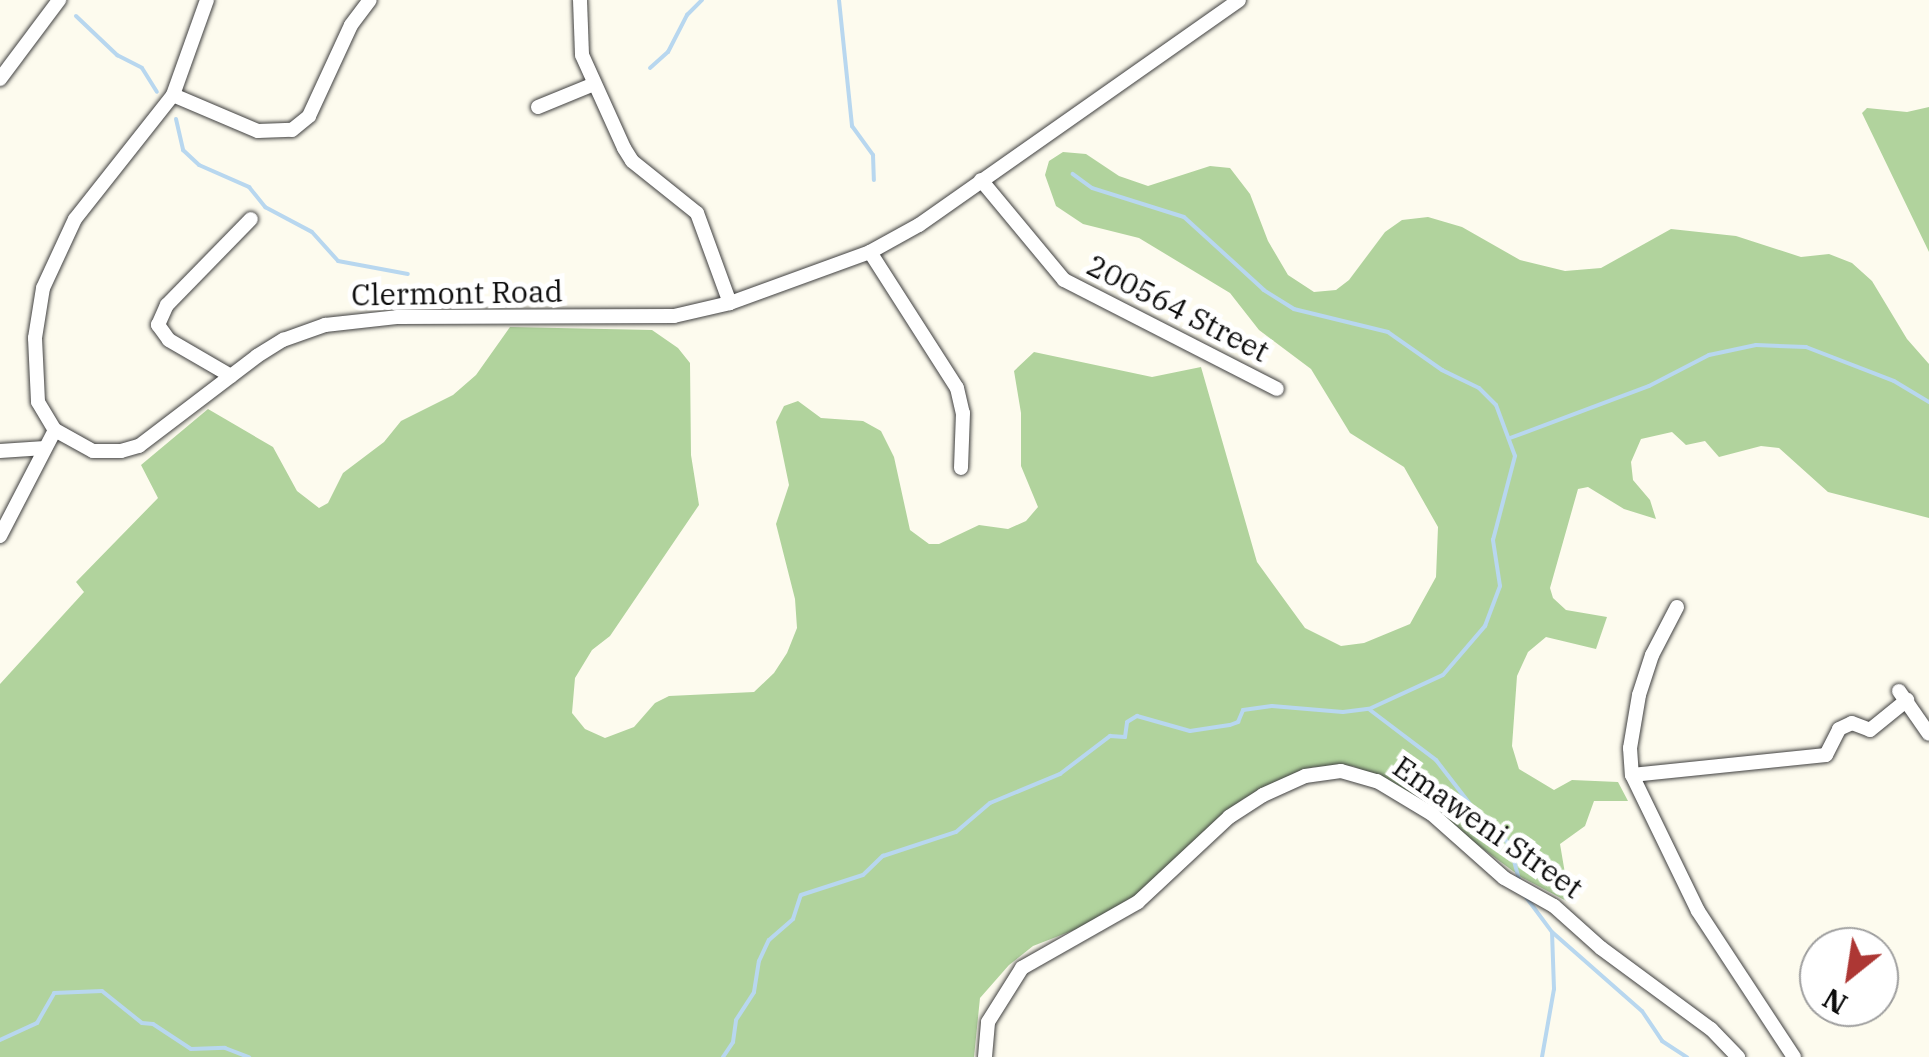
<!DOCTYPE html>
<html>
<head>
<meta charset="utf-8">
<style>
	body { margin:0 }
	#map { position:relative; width:1929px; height:1057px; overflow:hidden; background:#fdfbee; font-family:"IBM Plex Serif",serif }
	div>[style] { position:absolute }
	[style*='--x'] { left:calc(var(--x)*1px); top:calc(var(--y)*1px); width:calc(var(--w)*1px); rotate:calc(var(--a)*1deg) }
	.forest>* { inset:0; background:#b1d39d }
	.stream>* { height:4px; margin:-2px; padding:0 2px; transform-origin:2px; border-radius:2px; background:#b8d7ef }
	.roads { filter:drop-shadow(0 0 2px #404040) drop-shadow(0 0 2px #404040) }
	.minor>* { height:14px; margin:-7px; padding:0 7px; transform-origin:7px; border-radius:7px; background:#fff }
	span { translate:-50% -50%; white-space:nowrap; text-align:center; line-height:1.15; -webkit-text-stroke:10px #fff; paint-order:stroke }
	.street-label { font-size:30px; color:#0d0d0d }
	.north { position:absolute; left:1799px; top:927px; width:100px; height:100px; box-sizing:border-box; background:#fff; border:2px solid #9e9e9e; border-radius:50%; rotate:210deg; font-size:28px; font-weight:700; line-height:40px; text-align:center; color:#0d0d0d }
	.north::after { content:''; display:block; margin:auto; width:35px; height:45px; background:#ad3734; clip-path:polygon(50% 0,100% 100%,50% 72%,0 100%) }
</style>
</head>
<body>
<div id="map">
	<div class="forest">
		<div style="clip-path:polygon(1929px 107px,1929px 252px,1862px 113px,1867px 108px,1907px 112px)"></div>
		<div style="clip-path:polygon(1063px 152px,1086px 154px,1119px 176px,1148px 186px,1210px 166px,1230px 168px,1250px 194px,1268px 241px,1288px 275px,1314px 292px,1336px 290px,1349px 280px,1385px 232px,1402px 220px,1428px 217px,1462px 227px,1520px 260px,1565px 271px,1601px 268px,1671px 229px,1736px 236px,1801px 257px,1829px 254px,1852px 263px,1872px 281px,1907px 339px,1929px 364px,1929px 518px,1828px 492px,1779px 448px,1761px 446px,1719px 457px,1705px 441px,1686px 445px,1672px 432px,1641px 439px,1631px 462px,1633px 480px,1650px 500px,1656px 519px,1624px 509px,1588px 487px,1578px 489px,1550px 588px,1553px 598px,1566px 610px,1607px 617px,1596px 649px,1546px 637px,1528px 652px,1517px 676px,1512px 746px,1519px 769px,1554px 790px,1572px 780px,1618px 782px,1628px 801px,1594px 801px,1585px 826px,1560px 844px,1570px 903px,1521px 877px,1405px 791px,1353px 766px,1313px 767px,1243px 799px,1181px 861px,1133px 899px,1087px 925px,1033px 946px,1009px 965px,980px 998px,974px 1057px,0 1057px,0 684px,84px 592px,76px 582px,158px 498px,141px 465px,208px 409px,273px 447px,297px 491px,319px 508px,328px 503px,343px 473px,384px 442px,401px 421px,453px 395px,476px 375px,510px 327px,652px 330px,678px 348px,690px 363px,691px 455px,699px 505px,610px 636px,592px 650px,575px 678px,572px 713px,585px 729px,605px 738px,634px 727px,655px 703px,669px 696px,754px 692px,774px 673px,787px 653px,797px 628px,795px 599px,776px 524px,789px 485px,776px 422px,784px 406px,798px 401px,821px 418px,863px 421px,881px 431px,894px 457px,910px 530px,929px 544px,939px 544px,979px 525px,1008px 529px,1026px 521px,1038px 507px,1021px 466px,1021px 413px,1014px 371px,1034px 352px,1152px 377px,1201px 367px,1257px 562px,1305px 628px,1341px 646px,1364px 643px,1410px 624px,1436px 577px,1438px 527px,1404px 467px,1350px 433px,1311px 369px,1259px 330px,1230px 293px,1139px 238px,1083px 224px,1056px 206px,1045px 175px,1049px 161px)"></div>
	</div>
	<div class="stream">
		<div style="--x:839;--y:0;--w:127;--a:84.1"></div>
		<div style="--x:852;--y:126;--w:36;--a:54"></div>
		<div style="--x:873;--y:155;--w:25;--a:88"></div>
		<div style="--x:76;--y:16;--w:57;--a:43.6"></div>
		<div style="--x:117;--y:55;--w:28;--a:27"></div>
		<div style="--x:142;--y:68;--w:28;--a:58"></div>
		<div style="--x:650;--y:68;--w:24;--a:-42"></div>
		<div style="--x:668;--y:52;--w:42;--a:-62.8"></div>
		<div style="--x:687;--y:15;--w:21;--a:-45"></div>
		<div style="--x:176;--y:119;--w:32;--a:77"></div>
		<div style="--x:183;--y:150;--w:22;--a:43"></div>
		<div style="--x:199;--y:165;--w:55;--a:23.7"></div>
		<div style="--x:249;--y:187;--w:26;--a:51"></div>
		<div style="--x:265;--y:207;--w:53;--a:28"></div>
		<div style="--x:312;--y:232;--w:39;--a:48"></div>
		<div style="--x:338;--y:261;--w:71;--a:10.5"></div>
		<div style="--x:1510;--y:438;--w:148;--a:-20.5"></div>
		<div style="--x:1649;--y:386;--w:68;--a:-27.3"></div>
		<div style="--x:1709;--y:355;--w:48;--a:-12"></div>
		<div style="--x:1756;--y:345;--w:50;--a:2.3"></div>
		<div style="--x:1806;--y:347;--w:94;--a:21.1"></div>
		<div style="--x:1894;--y:381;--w:41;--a:31"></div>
		<div style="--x:1370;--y:710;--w:83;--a:37.1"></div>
		<div style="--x:1436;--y:760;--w:61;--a:52.4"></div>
		<div style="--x:1473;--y:808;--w:31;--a:40"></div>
		<div style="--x:1497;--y:828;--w:22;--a:54"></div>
		<div style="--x:1510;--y:846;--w:34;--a:75"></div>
		<div style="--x:1523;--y:893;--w:49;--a:53.4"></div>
		<div style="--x:1552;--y:932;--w:120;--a:41.3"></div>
		<div style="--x:1642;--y:1011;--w:36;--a:56"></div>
		<div style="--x:1662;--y:1041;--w:30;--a:33"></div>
		<div style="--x:0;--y:1040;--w:41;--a:-24.7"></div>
		<div style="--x:37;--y:1023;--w:34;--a:-60"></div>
		<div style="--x:54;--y:993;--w:48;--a:-2.4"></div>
		<div style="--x:102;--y:991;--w:51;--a:38.7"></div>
		<div style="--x:142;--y:1023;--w:11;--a:5"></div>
		<div style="--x:153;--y:1024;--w:45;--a:33.3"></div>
		<div style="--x:191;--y:1049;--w:34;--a:-2"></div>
		<div style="--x:225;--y:1048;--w:26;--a:21"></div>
		<div style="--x:723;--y:1057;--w:18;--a:-56"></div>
		<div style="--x:733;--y:1042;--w:22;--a:-82"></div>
		<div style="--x:736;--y:1020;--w:33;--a:-57"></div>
		<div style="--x:754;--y:992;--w:31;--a:-81"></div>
		<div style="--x:759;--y:961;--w:23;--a:-65"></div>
		<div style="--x:769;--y:940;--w:32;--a:-41"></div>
		<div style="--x:793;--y:919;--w:25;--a:-72"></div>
		<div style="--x:801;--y:895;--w:65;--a:-17.9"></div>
		<div style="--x:863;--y:875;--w:28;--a:-44"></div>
		<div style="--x:883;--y:856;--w:77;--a:-18.2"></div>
		<div style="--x:956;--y:832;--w:45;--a:-40.5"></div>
		<div style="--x:990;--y:803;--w:76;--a:-22.5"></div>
		<div style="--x:1060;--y:774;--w:63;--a:-37.2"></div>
		<div style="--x:1110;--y:736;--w:15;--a:4"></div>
		<div style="--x:1125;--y:737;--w:15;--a:-82"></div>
		<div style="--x:1127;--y:722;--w:12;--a:-31"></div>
		<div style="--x:1137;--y:716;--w:55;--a:15.8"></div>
		<div style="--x:1190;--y:731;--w:40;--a:-8.5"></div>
		<div style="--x:1230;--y:725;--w:9;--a:-21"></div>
		<div style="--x:1238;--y:722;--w:13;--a:-67"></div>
		<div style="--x:1243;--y:710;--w:29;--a:-8"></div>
		<div style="--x:1272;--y:706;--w:71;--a:4.8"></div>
		<div style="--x:1343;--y:712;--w:26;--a:-7"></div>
		<div style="--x:1369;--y:709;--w:81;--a:-24.7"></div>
		<div style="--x:1443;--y:675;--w:65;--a:-49.4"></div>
		<div style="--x:1485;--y:626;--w:43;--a:-69.4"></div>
		<div style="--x:1500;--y:586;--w:47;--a:-98.7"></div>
		<div style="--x:1493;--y:540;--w:87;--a:-75.3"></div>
		<div style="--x:1515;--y:456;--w:54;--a:-110.4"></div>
		<div style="--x:1496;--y:405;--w:24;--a:-135"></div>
		<div style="--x:1479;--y:388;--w:41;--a:-154.1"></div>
		<div style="--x:1442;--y:370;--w:66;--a:-144.9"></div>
		<div style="--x:1388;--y:332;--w:97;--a:-166.3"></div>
		<div style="--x:1294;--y:309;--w:36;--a:-148"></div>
		<div style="--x:1264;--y:290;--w:108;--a:-137.6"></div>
		<div style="--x:1184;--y:217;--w:96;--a:-162.5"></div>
		<div style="--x:1092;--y:188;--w:24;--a:-144"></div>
		<div style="--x:1542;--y:1057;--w:69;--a:-80"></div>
		<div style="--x:1554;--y:989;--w:56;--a:-92"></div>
	</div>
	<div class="roads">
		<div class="minor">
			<div style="--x:207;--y:0;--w:101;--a:109.7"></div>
			<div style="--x:173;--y:95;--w:158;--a:128.3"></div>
			<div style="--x:75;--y:219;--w:76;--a:114.9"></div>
			<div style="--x:43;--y:288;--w:51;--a:99.1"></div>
			<div style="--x:35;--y:338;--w:64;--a:87.3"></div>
			<div style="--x:38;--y:402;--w:33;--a:59"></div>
			<div style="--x:55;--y:430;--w:43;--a:28.9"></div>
			<div style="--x:93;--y:451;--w:28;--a:0"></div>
			<div style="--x:121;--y:451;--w:19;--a:-16"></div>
			<div style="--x:139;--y:446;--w:148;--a:-37.3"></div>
			<div style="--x:257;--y:356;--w:31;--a:-32"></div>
			<div style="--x:283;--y:340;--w:45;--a:-19.7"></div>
			<div style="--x:325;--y:325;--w:72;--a:-6.3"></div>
			<div style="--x:397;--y:317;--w:277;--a:-0.2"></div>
			<div style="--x:674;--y:316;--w:57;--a:-13.1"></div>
			<div style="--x:730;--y:303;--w:149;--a:-20"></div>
			<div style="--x:870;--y:252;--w:56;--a:-28.9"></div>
			<div style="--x:919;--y:225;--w:391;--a:-35.1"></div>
			<div style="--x:580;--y:0;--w:55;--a:87.9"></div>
			<div style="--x:582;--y:55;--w:102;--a:65.7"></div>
			<div style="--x:624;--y:148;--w:15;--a:58"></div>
			<div style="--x:632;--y:161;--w:83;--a:38.7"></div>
			<div style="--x:697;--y:213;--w:96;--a:69.9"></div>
			<div style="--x:0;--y:79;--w:99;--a:-53.2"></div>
			<div style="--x:173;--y:95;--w:92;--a:23"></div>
			<div style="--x:258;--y:131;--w:34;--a:-2"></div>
			<div style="--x:292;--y:130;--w:22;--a:-39"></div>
			<div style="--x:309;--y:116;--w:100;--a:-65.2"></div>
			<div style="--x:351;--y:25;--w:31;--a:-53"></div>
			<div style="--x:538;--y:107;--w:61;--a:-22.3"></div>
			<div style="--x:981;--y:180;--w:130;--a:50.3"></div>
			<div style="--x:1064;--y:280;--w:239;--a:27.1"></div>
			<div style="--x:870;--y:252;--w:161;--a:57.4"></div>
			<div style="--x:957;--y:388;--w:26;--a:77"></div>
			<div style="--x:963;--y:413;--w:55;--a:92.1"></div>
			<div style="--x:231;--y:376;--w:72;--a:-149.9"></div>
			<div style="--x:169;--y:340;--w:19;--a:-126"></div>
			<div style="--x:158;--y:325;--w:22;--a:-66"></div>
			<div style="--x:167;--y:305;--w:120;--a:-45.7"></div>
			<div style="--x:0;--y:451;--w:45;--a:-3.8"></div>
			<div style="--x:0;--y:536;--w:119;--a:-62.6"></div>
			<div style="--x:1677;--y:607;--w:54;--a:117.5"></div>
			<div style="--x:1652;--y:655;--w:42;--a:108"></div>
			<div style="--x:1639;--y:695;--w:54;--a:99.6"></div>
			<div style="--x:1630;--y:748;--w:27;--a:86"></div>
			<div style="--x:1632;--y:775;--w:151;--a:64.1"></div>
			<div style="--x:1698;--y:911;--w:175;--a:56.7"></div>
			<div style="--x:1899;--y:691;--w:52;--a:55.1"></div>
			<div style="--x:1632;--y:775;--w:195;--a:-5.9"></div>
			<div style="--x:1826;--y:755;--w:29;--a:-63"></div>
			<div style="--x:1839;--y:729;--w:14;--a:-25"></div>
			<div style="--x:1852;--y:723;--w:19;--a:21"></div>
			<div style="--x:1870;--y:730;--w:48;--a:-39"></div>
			<div style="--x:985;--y:1057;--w:35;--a:-85"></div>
			<div style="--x:988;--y:1022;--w:64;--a:-57.8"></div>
			<div style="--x:1022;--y:968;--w:133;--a:-29.6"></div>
			<div style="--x:1138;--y:902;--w:125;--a:-43"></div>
			<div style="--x:1229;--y:817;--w:40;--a:-32.9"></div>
			<div style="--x:1263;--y:795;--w:46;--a:-24.3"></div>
			<div style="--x:1305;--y:776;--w:36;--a:-8"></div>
			<div style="--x:1341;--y:771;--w:37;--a:16"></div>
			<div style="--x:1377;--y:781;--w:64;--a:31"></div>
			<div style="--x:1432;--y:814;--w:96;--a:41.6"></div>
			<div style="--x:1504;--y:878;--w:57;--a:29.2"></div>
			<div style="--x:1554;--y:906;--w:63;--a:41.8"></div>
			<div style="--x:1601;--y:948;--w:137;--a:36.4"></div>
			<div style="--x:1711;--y:1029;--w:39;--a:46"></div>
		</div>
	</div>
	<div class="street-label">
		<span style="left:457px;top:293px;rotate:-1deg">Clermont Road</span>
		<span style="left:1178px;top:308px;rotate:27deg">200564 Street</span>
		<span style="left:1488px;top:827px;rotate:35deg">Emaweni Street</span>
	</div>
	<div class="north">N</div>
</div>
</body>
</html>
